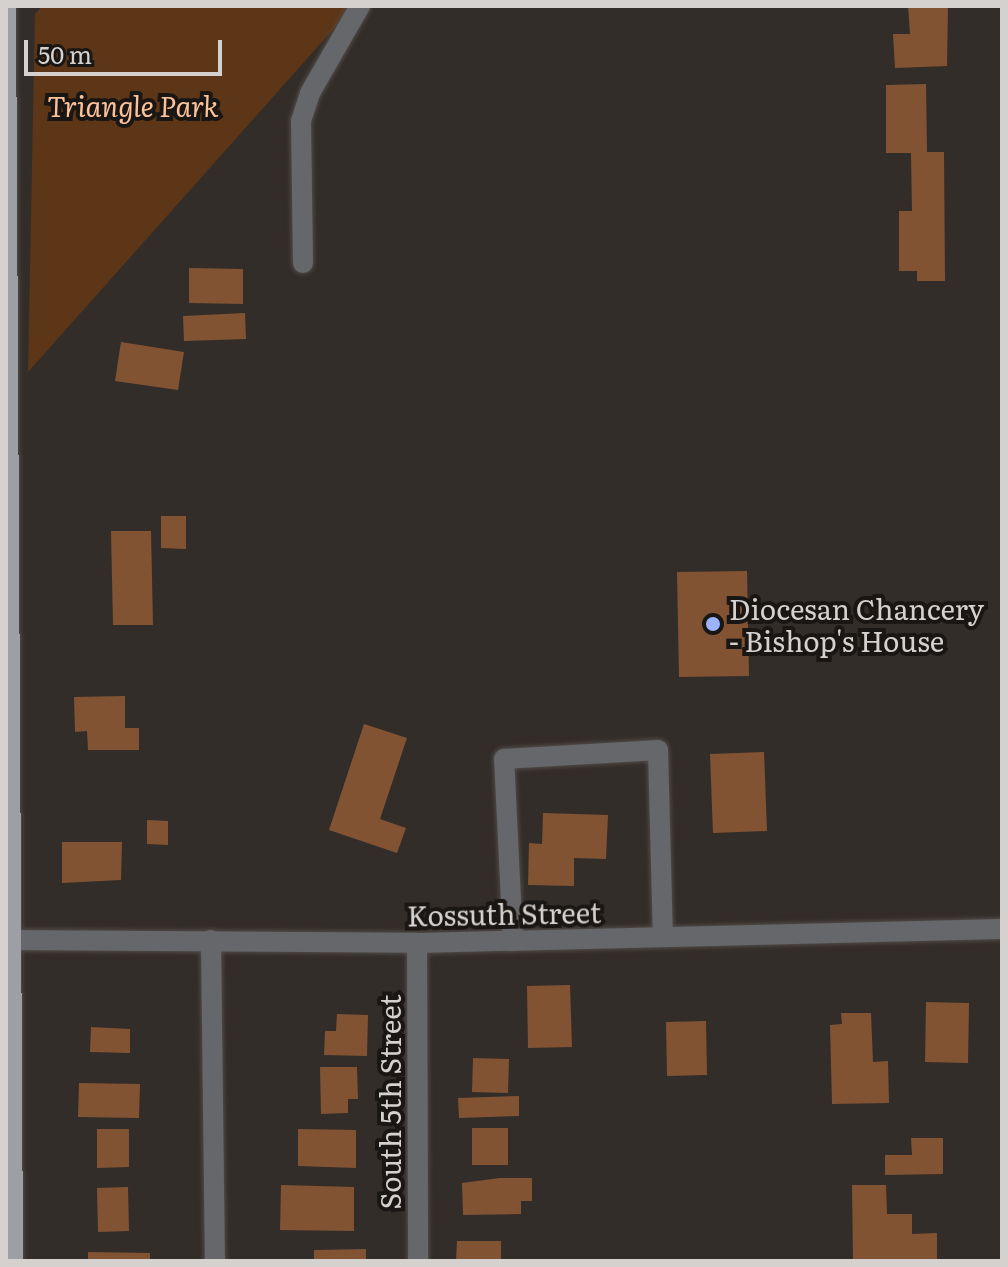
<!DOCTYPE html>
<html>
<head>
<meta charset="utf-8">
<style>
	body { margin:0 }
	#map { position:relative; width:1008px; height:1267px; overflow:hidden; background:#332d29; font-family:Literata,serif }
	div>[style] { position:absolute }
	[style*='--x'] { left:calc(var(--x)*1px); top:calc(var(--y)*1px); width:calc(var(--w)*1px); rotate:calc(var(--a)*1deg) }
	.green>* { inset:0; background:#5d3618 }
	.building>* { inset:0; background:#815333 }
	.roads { filter:drop-shadow(0 0 2px #504b47) drop-shadow(0 0 2px #504b47) }
	.minor>* { height:20px; margin:-10px; padding:0 10px; transform-origin:10px; border-radius:10px; background:#66676a }
	.major>* { height:20px; margin:-10px; padding:0 10px; transform-origin:10px; border-radius:10px; background:#9d9fa5 }
	.dots>* { width:22px; height:22px; translate:-50% -50%; box-sizing:border-box; border:4px solid #191614; border-radius:50% }
	span { translate:-50% -50%; white-space:nowrap; text-align:center; line-height:1.15; -webkit-text-stroke:8px #191614; paint-order:stroke }
	.park-label { font-size:28px; color:#fbc199; font-style:italic }
	.poi-label { font-size:28px; color:#d4d1ce }
	.left { translate:0 -50%; text-align:left }
	.street-label { font-size:28px; color:#d4d1ce }
	.frame { position:absolute; inset:0; border:8px solid #d4d1ce; pointer-events:none }
	.scale { position:absolute; left:24px; top:40px; width:198px; height:36px; box-sizing:border-box; border:4px solid #d4d1ce; border-top:0; padding-left:10px; font-size:24px; line-height:28px; white-space:nowrap; color:#d4d1ce; -webkit-text-stroke:6px #191614; paint-order:stroke }
</style>
</head>
<body>
<div id="map">
	<div class="green">
		<div style="clip-path:polygon(42px 6px,354px 6px,28px 372px,35px 14px)"></div>
	</div>
	<div class="building">
		<div style="clip-path:polygon(908px 6px,948px 6px,947px 66px,895px 68px,893px 34px,910px 34px)"></div>
		<div style="clip-path:polygon(926px 84px,927px 152px,944px 152px,945px 281px,917px 281px,917px 271px,899px 271px,899px 211px,912px 211px,911px 153px,886px 153px,886px 85px)"></div>
		<div style="clip-path:polygon(189px 268px,243px 269px,243px 304px,189px 303px)"></div>
		<div style="clip-path:polygon(245px 313px,246px 339px,184px 341px,183px 316px)"></div>
		<div style="clip-path:polygon(121px 342px,184px 352px,178px 390px,115px 381px)"></div>
		<div style="clip-path:polygon(161px 516px,186px 516px,186px 549px,161px 548px)"></div>
		<div style="clip-path:polygon(111px 531px,151px 531px,153px 625px,113px 625px)"></div>
		<div style="clip-path:polygon(747px 571px,749px 676px,679px 677px,677px 572px)"></div>
		<div style="clip-path:polygon(125px 696px,125px 728px,139px 728px,139px 750px,88px 750px,87px 731px,75px 732px,74px 697px)"></div>
		<div style="clip-path:polygon(364px 724px,407px 738px,380px 819px,406px 828px,397px 853px,329px 830px)"></div>
		<div style="clip-path:polygon(764px 752px,767px 831px,713px 833px,710px 754px)"></div>
		<div style="clip-path:polygon(543px 813px,608px 815px,606px 859px,574px 858px,574px 886px,528px 885px,529px 843px,542px 844px)"></div>
		<div style="clip-path:polygon(147px 820px,168px 821px,168px 845px,147px 844px)"></div>
		<div style="clip-path:polygon(62px 842px,122px 842px,121px 880px,62px 883px)"></div>
		<div style="clip-path:polygon(570px 985px,572px 1047px,528px 1048px,527px 986px)"></div>
		<div style="clip-path:polygon(926px 1002px,969px 1003px,968px 1063px,925px 1062px)"></div>
		<div style="clip-path:polygon(841px 1013px,871px 1013px,873px 1062px,888px 1061px,889px 1103px,832px 1104px,830px 1025px,842px 1024px)"></div>
		<div style="clip-path:polygon(337px 1014px,368px 1015px,367px 1056px,324px 1055px,325px 1031px,336px 1031px)"></div>
		<div style="clip-path:polygon(706px 1021px,707px 1075px,667px 1076px,666px 1022px)"></div>
		<div style="clip-path:polygon(91px 1027px,130px 1029px,130px 1053px,90px 1052px)"></div>
		<div style="clip-path:polygon(473px 1058px,509px 1059px,508px 1093px,472px 1092px)"></div>
		<div style="clip-path:polygon(320px 1067px,357px 1067px,358px 1099px,348px 1099px,348px 1113px,321px 1114px)"></div>
		<div style="clip-path:polygon(79px 1083px,140px 1084px,139px 1118px,78px 1117px)"></div>
		<div style="clip-path:polygon(519px 1096px,519px 1116px,459px 1118px,458px 1098px)"></div>
		<div style="clip-path:polygon(472px 1128px,508px 1128px,508px 1165px,472px 1165px)"></div>
		<div style="clip-path:polygon(97px 1129px,129px 1129px,129px 1167px,97px 1168px)"></div>
		<div style="clip-path:polygon(298px 1129px,356px 1130px,356px 1168px,298px 1166px)"></div>
		<div style="clip-path:polygon(911px 1138px,943px 1138px,943px 1174px,885px 1175px,885px 1155px,912px 1155px)"></div>
		<div style="clip-path:polygon(500px 1178px,532px 1178px,532px 1201px,521px 1201px,521px 1214px,463px 1215px,462px 1183px)"></div>
		<div style="clip-path:polygon(281px 1185px,354px 1187px,354px 1231px,280px 1230px)"></div>
		<div style="clip-path:polygon(852px 1185px,886px 1185px,887px 1214px,912px 1214px,912px 1234px,937px 1233px,937px 1261px,853px 1261px)"></div>
		<div style="clip-path:polygon(128px 1187px,129px 1231px,98px 1232px,97px 1188px)"></div>
		<div style="clip-path:polygon(457px 1241px,501px 1241px,501px 1261px,456px 1261px)"></div>
		<div style="clip-path:polygon(366px 1249px,366px 1261px,314px 1261px,314px 1250px)"></div>
		<div style="clip-path:polygon(88px 1252px,150px 1253px,150px 1261px,88px 1261px)"></div>
	</div>
	<div class="roads">
		<div class="minor">
			<div style="--x:303;--y:263;--w:142;--a:-90.8"></div>
			<div style="--x:301;--y:121;--w:29;--a:-72"></div>
			<div style="--x:310;--y:93;--w:100;--a:-60.1"></div>
			<div style="--x:6;--y:940;--w:411;--a:0.4"></div>
			<div style="--x:417;--y:943;--w:585;--a:-1.37"></div>
			<div style="--x:211;--y:940;--w:321;--a:89.3"></div>
			<div style="--x:513;--y:941;--w:182;--a:-92.8"></div>
			<div style="--x:504;--y:759;--w:154;--a:-3.3"></div>
			<div style="--x:658;--y:750;--w:187;--a:88.5"></div>
			<div style="--x:417;--y:943;--w:318;--a:89.8"></div>
		</div>
		<div class="major">
			<div style="--x:6;--y:6;--w:1255;--a:89.68"></div>
		</div>
	</div>
	<div class="dots">
		<div style="left:713px;top:624px;background:#9cb4fd"></div>
	</div>
	<div class="park-label">
		<span style="left:133px;top:105px">Triangle Park</span>
	</div>
	<div class="poi-label">
		<span class="left" style="left:729px;top:624px">Diocesan Chancery<br>- Bishop's House</span>
	</div>
	<div class="street-label">
		<span style="left:504px;top:913px;rotate:-1deg">Kossuth Street</span>
		<span style="left:389px;top:1102px;rotate:-90deg">South 5th Street</span>
	</div>
	<div class="frame"></div>
	<div class="scale">50 m</div>
</div>
</body>
</html>
